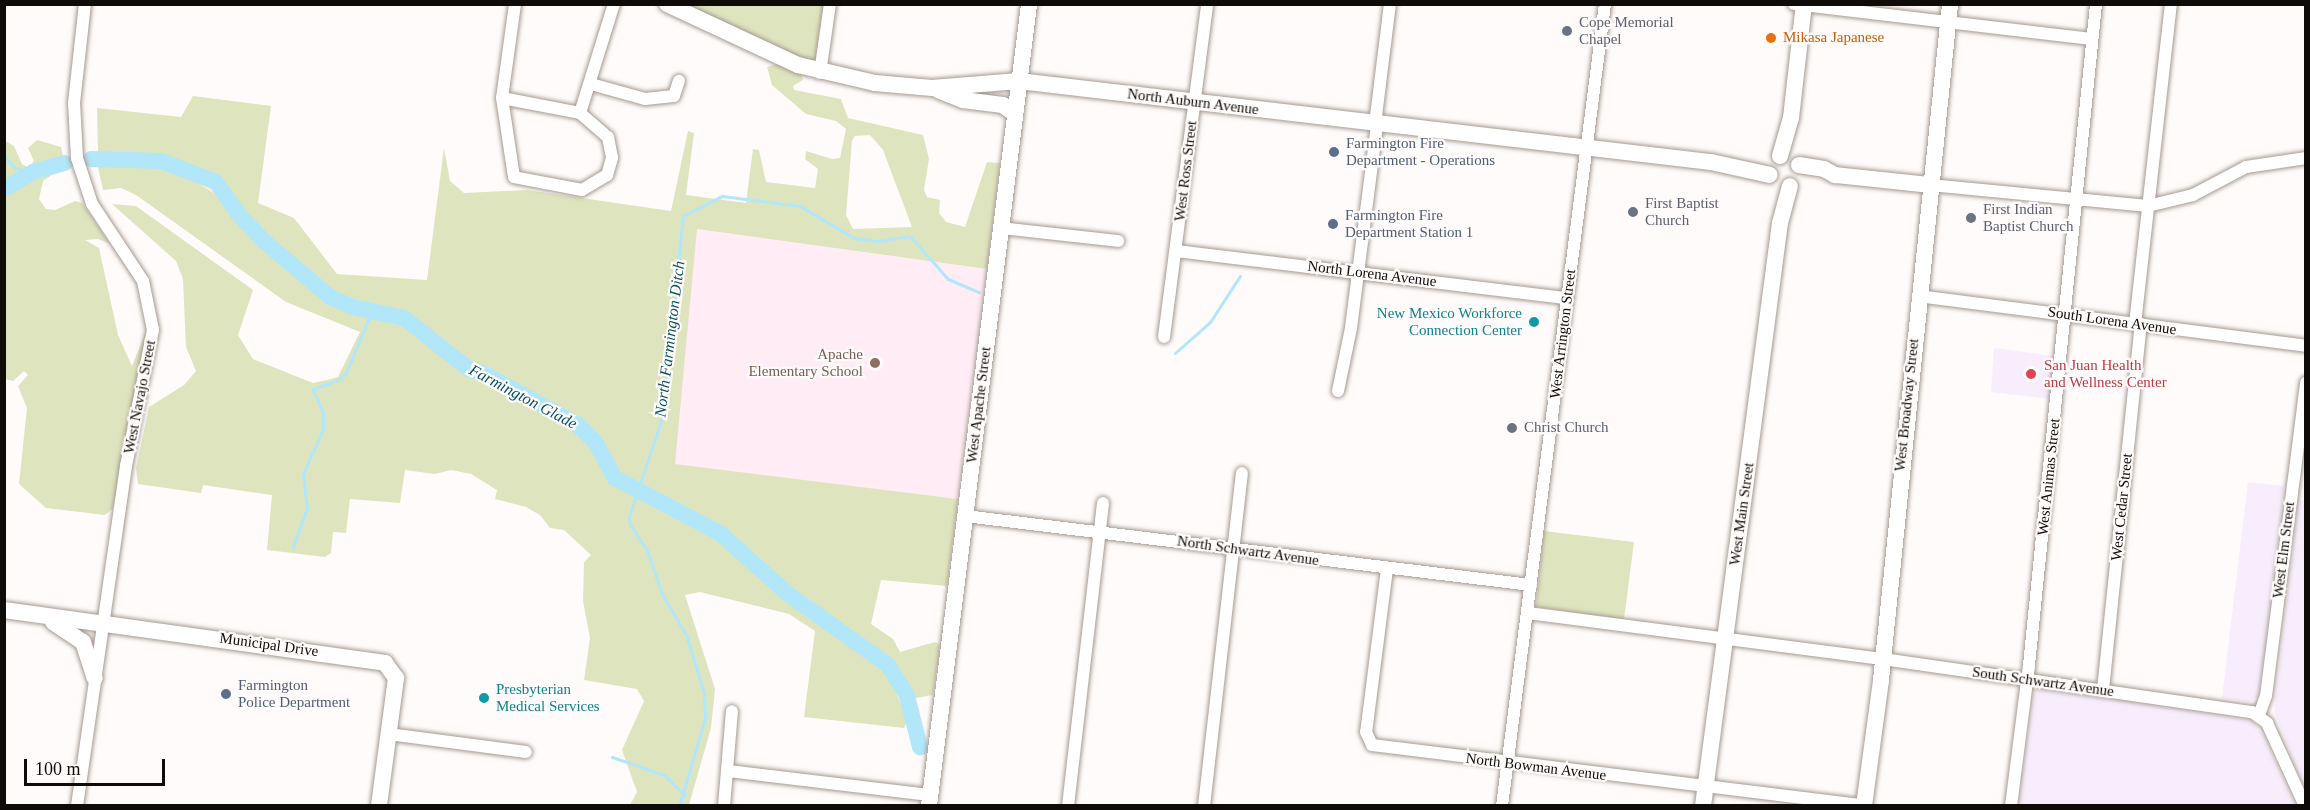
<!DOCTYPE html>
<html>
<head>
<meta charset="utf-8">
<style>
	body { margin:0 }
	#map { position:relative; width:2310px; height:810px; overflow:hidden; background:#fefbfa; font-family:Georgia,serif }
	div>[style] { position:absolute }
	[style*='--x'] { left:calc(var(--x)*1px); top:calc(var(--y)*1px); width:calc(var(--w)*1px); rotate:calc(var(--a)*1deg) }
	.education>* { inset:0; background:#ffecf5 }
	.medical>* { inset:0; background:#f8edfd }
	.green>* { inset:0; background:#dee5be }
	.sand>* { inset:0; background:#fcf2cd }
	.stream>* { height:3px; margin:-1.5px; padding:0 1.5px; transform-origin:1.5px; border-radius:1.5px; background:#b2e6f9 }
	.river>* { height:16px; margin:-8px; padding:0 8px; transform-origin:8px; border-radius:8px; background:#b2e6f9 }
	.roads { filter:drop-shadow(0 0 2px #a59991) drop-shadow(0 0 2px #a59991) }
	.minor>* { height:12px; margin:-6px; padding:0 6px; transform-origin:6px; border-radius:6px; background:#fff }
	.major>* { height:16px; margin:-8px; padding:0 8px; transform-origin:8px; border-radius:8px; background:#fff }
	.dots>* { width:16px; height:16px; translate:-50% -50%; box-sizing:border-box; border:3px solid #fefbfa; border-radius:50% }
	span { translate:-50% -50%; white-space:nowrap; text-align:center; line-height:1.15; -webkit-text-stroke:4.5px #fefbfa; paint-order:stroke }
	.worship-label { font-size:15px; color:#5b616d }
	.left { translate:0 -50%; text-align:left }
	.food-label { font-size:15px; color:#c56008 }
	.street-label { font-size:15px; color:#0f0b09 }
	.service-label { font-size:15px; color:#4e5e75 }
	.culture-label { font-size:15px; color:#0d838f }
	.right { translate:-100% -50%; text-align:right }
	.education-label { font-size:15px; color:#785e54 }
	.health-label { font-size:15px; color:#be3a42 }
	.water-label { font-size:16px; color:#065063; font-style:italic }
	.frame { position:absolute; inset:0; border:6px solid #0f0b09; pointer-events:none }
	.scale { position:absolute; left:24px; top:759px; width:141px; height:27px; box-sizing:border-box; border:3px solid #0f0b09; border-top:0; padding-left:8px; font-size:18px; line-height:21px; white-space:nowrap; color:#0f0b09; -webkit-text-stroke:4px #fefbfa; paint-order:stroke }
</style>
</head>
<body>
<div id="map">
	<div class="education">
		<div style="clip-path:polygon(697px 229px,987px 269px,958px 499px,674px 464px)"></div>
	</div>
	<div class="medical">
		<div style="clip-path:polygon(1994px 348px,2054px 356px,2050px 399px,1991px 392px)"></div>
		<div style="clip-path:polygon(2248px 482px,2284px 486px,2259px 695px,2250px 702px,2222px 698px)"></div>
		<div style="clip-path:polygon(2299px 500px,2306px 501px,2305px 790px,2274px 711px)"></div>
		<div style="clip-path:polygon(2038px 689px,2250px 720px,2264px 736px,2295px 805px,2019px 805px,2034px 692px)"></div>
	</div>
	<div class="green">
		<div style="clip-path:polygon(681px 5px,824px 5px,817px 61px,812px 63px)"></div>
		<div style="clip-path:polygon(evenodd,779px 63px,801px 73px,803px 80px,793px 86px,794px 90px,841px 99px,848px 118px,923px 135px,929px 159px,924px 190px,927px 197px,940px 200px,939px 213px,946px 222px,965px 227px,987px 162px,1000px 163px,987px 269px,697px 229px,675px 464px,958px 499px,947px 586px,881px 580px,871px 624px,893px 639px,900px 652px,935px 642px,940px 645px,933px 695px,916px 698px,913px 704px,890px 659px,867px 650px,789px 593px,718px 529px,623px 480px,595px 432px,587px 427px,532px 399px,508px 381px,471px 367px,405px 316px,322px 288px,256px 229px,218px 181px,198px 168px,167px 157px,98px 155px,97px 108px,181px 117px,193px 96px,271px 106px,258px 203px,294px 218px,337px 274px,427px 280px,444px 148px,450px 181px,464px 193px,527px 190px,671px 211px,688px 131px,694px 133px,686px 195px,746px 203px,753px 149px,759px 150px,766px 182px,815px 188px,818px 169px,805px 159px,806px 151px,832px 159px,840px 158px,846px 129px,836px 121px,806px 114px,772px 85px,767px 67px,779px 63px,870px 135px,883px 150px,912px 227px,853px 229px,846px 215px,852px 141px,855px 136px,870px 135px)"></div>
		<div style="clip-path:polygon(5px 141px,14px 146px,22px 164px,28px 168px,34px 161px,28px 148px,37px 140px,61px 147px,64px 161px,32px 170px,5px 185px)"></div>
		<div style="clip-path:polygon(97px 163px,157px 164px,184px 174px,220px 197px,252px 235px,326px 298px,364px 312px,394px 316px,448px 357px,577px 427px,597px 448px,615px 486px,721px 535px,787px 596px,855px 650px,885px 668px,908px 719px,904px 728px,804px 717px,815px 631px,789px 614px,700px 592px,685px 595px,715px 689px,711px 728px,689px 805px,630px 805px,637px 792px,622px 750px,644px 701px,637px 689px,584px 680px,590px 638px,583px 601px,584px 562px,591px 555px,564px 530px,550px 528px,540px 515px,526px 507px,495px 499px,497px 490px,471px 474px,451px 470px,435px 474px,405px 470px,400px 503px,350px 499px,346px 533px,333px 532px,331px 553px,325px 557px,267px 550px,272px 495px,203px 485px,201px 493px,138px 484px,136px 468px,149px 407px,184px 385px,196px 371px,186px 347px,183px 279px,176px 261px,112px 204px,136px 206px,253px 290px,238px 335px,253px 359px,313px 383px,327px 380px,338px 377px,360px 332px,286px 302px,136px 195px,121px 188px,103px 190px)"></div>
		<div style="clip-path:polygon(66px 165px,43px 181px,39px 199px,46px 209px,55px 210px,75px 201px,82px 203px,110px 244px,98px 239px,85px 240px,99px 248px,118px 335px,132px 366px,147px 329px,113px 508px,105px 515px,46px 508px,19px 484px,27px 408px,18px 386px,28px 375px,24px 371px,13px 381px,5px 379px,4px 194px,30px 178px)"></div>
		<div style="clip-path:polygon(1544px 531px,1634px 542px,1624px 619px,1536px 607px)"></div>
	</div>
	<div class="sand">
		<div style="clip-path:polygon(91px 155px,167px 157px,198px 168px,218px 181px,256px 229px,322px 288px,405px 316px,471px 367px,503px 377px,532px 399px,587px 427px,595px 432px,623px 480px,718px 529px,789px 593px,867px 650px,890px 659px,908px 689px,925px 746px,916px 751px,913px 747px,901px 701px,885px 668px,855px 650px,787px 596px,721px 535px,615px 486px,597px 448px,577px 427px,484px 377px,466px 371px,394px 316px,346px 307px,326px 298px,252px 235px,220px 197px,184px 174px,157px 164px,91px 163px)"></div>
		<div style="clip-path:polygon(64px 161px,66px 165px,30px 178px,5px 194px,5px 185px,10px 181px)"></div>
	</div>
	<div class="stream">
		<div style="--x:4;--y:156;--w:16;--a:47"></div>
		<div style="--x:15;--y:168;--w:18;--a:13"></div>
		<div style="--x:1175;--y:353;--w:47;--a:-41.5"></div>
		<div style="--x:1210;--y:322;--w:55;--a:-56.9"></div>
		<div style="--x:293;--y:547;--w:41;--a:-70.3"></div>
		<div style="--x:307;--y:508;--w:34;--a:-97"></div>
		<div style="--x:303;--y:474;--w:49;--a:-66"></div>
		<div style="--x:323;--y:429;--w:16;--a:-90"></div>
		<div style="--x:323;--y:413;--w:26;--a:-113"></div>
		<div style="--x:313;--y:389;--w:29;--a:-20"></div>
		<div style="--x:340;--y:379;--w:8;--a:-45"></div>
		<div style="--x:346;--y:373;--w:57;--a:-67.5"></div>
		<div style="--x:368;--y:320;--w:15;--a:-37"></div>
		<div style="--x:612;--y:757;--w:55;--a:19.1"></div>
		<div style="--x:664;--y:775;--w:29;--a:44"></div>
		<div style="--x:679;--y:806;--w:91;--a:-73.4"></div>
		<div style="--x:705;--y:719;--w:26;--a:-92"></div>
		<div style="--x:704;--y:693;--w:61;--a:-107.2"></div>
		<div style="--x:686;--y:635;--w:48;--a:-120.3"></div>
		<div style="--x:662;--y:594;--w:46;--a:-108.8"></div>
		<div style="--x:647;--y:550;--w:30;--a:-124"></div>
		<div style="--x:630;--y:525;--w:8;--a:-97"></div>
		<div style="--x:629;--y:517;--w:104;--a:-71.6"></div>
		<div style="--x:662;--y:418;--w:203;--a:-84.1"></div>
		<div style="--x:683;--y:216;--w:44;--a:-27.1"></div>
		<div style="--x:722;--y:196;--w:79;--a:7.3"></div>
		<div style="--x:800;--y:206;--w:63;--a:30.7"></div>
		<div style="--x:854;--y:238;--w:24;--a:7"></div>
		<div style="--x:878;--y:241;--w:32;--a:-9"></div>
		<div style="--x:910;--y:236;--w:57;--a:48.5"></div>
		<div style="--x:948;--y:279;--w:34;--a:23"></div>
	</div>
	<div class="river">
		<div style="--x:91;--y:159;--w:70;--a:1.6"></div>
		<div style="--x:161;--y:161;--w:59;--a:20.9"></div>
		<div style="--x:216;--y:182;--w:39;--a:55"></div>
		<div style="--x:238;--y:214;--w:39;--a:46"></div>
		<div style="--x:265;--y:242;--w:85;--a:40.2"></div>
		<div style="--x:330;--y:297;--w:25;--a:23"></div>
		<div style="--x:353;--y:307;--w:52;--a:12.2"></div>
		<div style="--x:404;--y:318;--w:84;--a:38.2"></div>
		<div style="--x:470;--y:370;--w:13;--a:13"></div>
		<div style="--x:483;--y:373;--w:108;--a:28.7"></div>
		<div style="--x:578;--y:425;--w:25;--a:45"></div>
		<div style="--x:596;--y:443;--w:40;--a:62"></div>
		<div style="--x:615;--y:478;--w:120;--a:27.8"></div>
		<div style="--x:721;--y:534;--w:90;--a:41.8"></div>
		<div style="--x:788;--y:594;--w:123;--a:35.4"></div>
		<div style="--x:888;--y:665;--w:36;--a:58"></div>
		<div style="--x:907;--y:696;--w:53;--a:75.7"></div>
		<div style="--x:4;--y:189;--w:34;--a:-30"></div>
		<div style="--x:33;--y:172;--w:33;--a:-16"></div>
	</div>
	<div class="roads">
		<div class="minor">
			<div style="--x:1794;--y:4;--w:300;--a:6.7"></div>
			<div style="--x:820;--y:73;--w:70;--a:-81.8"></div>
			<div style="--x:591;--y:84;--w:56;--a:15.5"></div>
			<div style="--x:645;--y:99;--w:29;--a:-6"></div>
			<div style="--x:674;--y:96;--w:16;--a:-72"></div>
			<div style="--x:502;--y:98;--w:79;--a:10.9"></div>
			<div style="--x:580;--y:113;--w:37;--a:41"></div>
			<div style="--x:608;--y:137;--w:21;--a:79"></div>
			<div style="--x:612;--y:158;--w:18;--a:106"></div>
			<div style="--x:607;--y:175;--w:29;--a:149"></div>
			<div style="--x:582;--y:190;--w:69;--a:-169.2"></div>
			<div style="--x:514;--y:177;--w:80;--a:-98.6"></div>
			<div style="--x:502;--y:98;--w:95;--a:-82.1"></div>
			<div style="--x:580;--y:113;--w:114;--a:-72.7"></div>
			<div style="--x:1375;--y:124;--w:121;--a:-82.9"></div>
			<div style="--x:1930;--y:185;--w:219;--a:5.5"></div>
			<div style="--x:2148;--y:206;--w:46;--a:-13.7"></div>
			<div style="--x:2193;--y:195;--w:60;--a:-27.8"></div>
			<div style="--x:2246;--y:167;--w:61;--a:-8.5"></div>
			<div style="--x:1001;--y:228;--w:118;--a:6.3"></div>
			<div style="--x:1176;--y:251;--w:394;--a:6.9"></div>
			<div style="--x:1918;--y:296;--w:391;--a:7.3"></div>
			<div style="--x:2135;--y:324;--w:322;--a:-83.6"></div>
			<div style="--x:1164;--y:337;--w:336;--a:-82.6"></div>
			<div style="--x:1338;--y:391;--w:64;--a:-78.3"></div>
			<div style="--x:1351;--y:328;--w:205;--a:-82.7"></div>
			<div style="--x:965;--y:516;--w:570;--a:6.95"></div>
			<div style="--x:1387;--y:569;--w:164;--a:97.3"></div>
			<div style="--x:1366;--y:732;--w:14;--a:65"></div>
			<div style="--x:1372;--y:745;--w:496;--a:7"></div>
			<div style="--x:1528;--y:613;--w:351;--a:7.4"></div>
			<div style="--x:1876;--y:658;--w:380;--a:8.2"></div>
			<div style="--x:2252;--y:712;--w:19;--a:36"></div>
			<div style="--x:2267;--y:723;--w:91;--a:65.4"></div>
			<div style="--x:2103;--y:690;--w:368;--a:-84.1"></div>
			<div style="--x:2259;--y:715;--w:20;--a:-70"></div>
			<div style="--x:2266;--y:696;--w:316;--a:-82.7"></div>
			<div style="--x:389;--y:734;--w:138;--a:7.5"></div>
			<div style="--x:728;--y:771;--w:203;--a:6.8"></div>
			<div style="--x:77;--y:806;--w:344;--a:-81.8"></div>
			<div style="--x:126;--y:466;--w:139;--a:-78.8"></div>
			<div style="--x:153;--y:330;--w:50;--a:-101.5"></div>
			<div style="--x:143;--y:281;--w:92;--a:-123.5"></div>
			<div style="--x:92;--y:204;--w:48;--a:-108.1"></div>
			<div style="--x:77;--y:158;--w:55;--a:-93.1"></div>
			<div style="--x:74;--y:103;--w:100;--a:-83.7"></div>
			<div style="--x:724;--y:806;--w:95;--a:-85.2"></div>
			<div style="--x:1068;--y:806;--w:305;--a:-83.4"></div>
			<div style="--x:1204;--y:806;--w:335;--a:-83.5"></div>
			<div style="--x:1502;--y:806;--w:809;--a:-82.68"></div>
			<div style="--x:2011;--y:806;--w:142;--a:-82.7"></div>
			<div style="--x:2029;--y:665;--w:664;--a:-84.21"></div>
		</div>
		<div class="major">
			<div style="--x:667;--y:4;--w:145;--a:25"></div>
			<div style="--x:798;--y:65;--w:79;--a:13.2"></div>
			<div style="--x:875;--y:83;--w:57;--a:5"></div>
			<div style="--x:932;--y:88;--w:87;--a:-4.6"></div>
			<div style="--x:1019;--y:81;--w:697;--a:6.68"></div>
			<div style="--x:1711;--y:162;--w:60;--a:12.4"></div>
			<div style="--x:938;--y:90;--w:27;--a:22"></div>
			<div style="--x:963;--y:100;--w:40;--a:7.1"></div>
			<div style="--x:1003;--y:105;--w:15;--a:37"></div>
			<div style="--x:1780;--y:156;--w:40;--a:-74"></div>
			<div style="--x:1791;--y:118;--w:115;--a:-83.5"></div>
			<div style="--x:1799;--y:165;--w:25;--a:9"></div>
			<div style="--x:1824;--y:169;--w:13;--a:29"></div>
			<div style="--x:1835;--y:175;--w:96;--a:6"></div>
			<div style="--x:4;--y:610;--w:385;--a:7.9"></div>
			<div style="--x:385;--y:663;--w:19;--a:54"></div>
			<div style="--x:396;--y:678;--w:129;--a:97.6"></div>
			<div style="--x:53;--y:622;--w:36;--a:34"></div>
			<div style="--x:83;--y:642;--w:38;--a:72"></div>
			<div style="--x:929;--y:806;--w:808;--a:-82.89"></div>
			<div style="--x:1703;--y:806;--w:588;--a:-82.48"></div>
			<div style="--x:1780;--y:223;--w:38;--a:-75"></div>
			<div style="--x:1864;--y:806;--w:127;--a:-82.3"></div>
			<div style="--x:1881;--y:680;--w:680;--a:-84.17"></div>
		</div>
	</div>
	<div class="dots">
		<div style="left:1567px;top:31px;background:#6b7280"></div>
		<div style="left:1771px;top:38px;background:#e8710a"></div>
		<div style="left:1334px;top:152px;background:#5c6f8a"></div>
		<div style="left:1633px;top:212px;background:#6b7280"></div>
		<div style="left:1971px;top:218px;background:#6b7280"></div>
		<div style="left:1333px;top:224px;background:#5c6f8a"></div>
		<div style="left:1534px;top:322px;background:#0f9aa8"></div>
		<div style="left:875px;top:363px;background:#8d6e63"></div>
		<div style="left:2031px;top:374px;background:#e0444e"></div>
		<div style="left:1512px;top:428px;background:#6b7280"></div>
		<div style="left:226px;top:694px;background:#5c6f8a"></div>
		<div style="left:484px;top:698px;background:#0f9aa8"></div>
	</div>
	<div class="worship-label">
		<span class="left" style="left:1579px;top:31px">Cope Memorial<br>Chapel</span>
		<span class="left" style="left:1645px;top:212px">First Baptist<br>Church</span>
		<span class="left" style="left:1983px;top:218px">First Indian<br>Baptist Church</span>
		<span class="left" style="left:1524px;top:428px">Christ Church</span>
	</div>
	<div class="food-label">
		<span class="left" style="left:1783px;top:38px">Mikasa Japanese</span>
	</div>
	<div class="street-label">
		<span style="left:1193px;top:102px;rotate:7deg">North Auburn Avenue</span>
		<span style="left:1186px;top:171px;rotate:-83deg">West Ross Street</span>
		<span style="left:1372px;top:274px;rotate:7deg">North Lorena Avenue</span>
		<span style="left:2112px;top:321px;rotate:8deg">South Lorena Avenue</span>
		<span style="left:1563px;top:334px;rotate:-83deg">West Arrington Street</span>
		<span style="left:140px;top:397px;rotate:-79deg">West Navajo Street</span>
		<span style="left:979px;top:405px;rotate:-83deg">West Apache Street</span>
		<span style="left:1907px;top:405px;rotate:-84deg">West Broadway Street</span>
		<span style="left:2049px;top:477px;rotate:-84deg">West Animas Street</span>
		<span style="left:2122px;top:507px;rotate:-84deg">West Cedar Street</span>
		<span style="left:1742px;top:514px;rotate:-82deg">West Main Street</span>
		<span style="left:2284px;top:550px;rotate:-83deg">West Elm Street</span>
		<span style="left:1248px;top:551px;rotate:8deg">North Schwartz Avenue</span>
		<span style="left:269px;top:645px;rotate:8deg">Municipal Drive</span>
		<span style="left:2043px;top:682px;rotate:8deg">South Schwartz Avenue</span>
		<span style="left:1536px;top:767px;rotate:7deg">North Bowman Avenue</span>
	</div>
	<div class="service-label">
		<span class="left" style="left:1346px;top:152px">Farmington Fire<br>Department - Operations</span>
		<span class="left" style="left:1345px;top:224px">Farmington Fire<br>Department Station 1</span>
		<span class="left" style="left:238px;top:694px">Farmington<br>Police Department</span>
	</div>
	<div class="culture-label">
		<span class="right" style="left:1522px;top:322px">New Mexico Workforce<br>Connection Center</span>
		<span class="left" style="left:496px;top:698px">Presbyterian<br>Medical Services</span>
	</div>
	<div class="education-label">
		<span class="right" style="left:863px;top:363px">Apache<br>Elementary School</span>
	</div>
	<div class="health-label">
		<span class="left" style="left:2044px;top:374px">San Juan Health<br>and Wellness Center</span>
	</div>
	<div class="water-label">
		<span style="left:670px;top:339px;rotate:-83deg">North Farmington Ditch</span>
		<span style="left:523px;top:397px;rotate:28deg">Farmington Glade</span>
	</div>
	<div class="frame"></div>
	<div class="scale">100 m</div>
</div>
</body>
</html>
